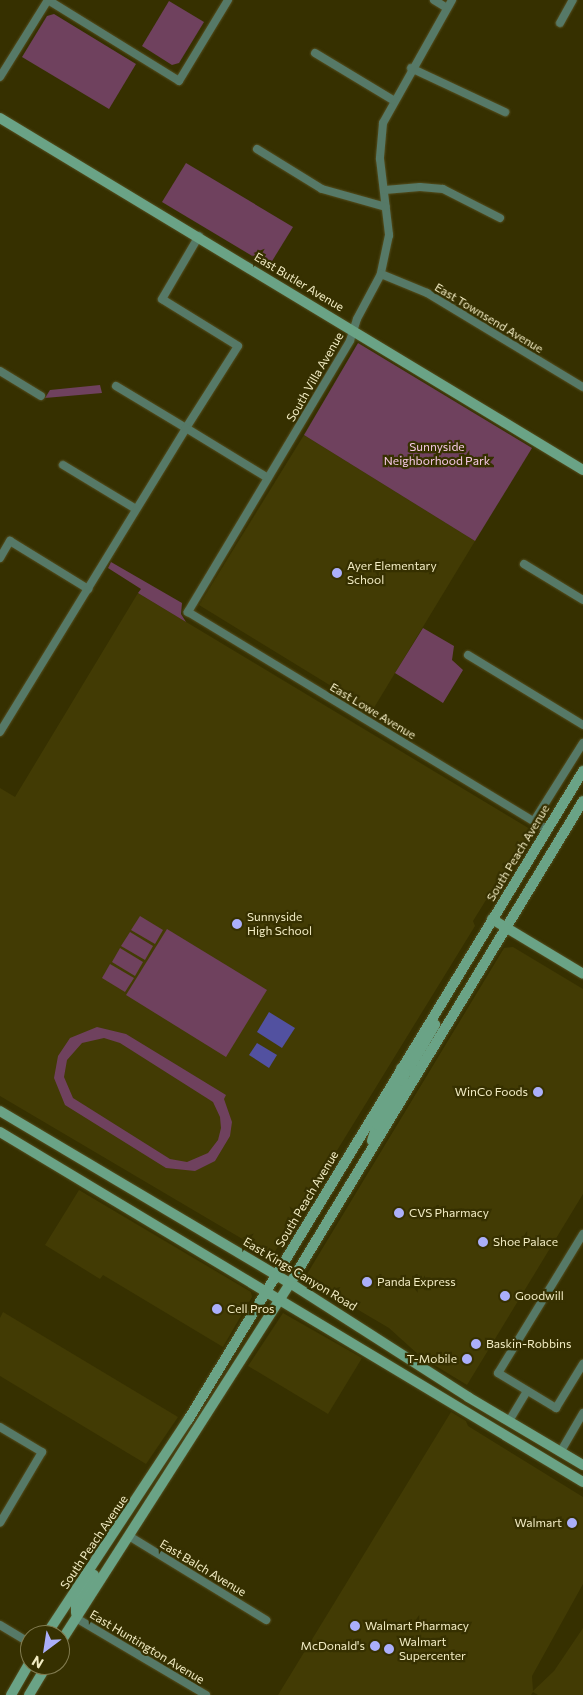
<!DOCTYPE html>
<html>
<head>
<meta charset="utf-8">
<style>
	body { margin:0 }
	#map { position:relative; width:583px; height:1695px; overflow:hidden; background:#363000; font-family:Commissioner,sans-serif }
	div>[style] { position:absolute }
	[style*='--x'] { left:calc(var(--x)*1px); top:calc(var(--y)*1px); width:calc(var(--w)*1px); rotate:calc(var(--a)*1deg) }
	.built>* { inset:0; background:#423b04 }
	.green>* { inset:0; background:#6f415e }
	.water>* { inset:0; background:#5251a0 }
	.roads { filter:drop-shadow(0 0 1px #544e1f) drop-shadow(0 0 1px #544e1f) }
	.street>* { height:8px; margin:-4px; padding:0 4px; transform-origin:4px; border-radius:4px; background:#567967 }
	.secondary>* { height:10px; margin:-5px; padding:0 5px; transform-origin:5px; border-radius:5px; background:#6aa386 }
	.dots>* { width:14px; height:14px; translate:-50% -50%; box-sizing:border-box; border:2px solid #363000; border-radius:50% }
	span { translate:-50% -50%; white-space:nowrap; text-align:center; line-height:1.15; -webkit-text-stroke:4.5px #363000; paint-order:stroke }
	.street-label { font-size:12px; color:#f2ecc3 }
	.park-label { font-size:12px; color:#f4c8e3 }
	.poi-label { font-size:12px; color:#f2ecc3 }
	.left { translate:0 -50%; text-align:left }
	.right { translate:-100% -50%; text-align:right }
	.north { position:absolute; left:20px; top:1625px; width:50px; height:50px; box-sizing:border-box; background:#363000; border:1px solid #817b4e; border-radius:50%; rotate:211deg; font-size:14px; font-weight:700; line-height:20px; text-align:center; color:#f2ecc3 }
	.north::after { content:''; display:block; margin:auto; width:18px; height:22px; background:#abaffb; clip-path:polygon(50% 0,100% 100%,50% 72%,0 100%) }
</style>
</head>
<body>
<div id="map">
	<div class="built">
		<div style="clip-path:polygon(304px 435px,475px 541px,372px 711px,199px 605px)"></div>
		<div style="clip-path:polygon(138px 593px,530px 829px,531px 834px,491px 899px,486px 900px,473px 921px,475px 926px,274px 1253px,268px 1254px,0 1096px,0 788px,15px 797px)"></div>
		<div style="clip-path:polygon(513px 947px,583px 989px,583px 1194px,467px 1385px,421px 1357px,389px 1328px,309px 1281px,307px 1274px,504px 948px)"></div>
		<div style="clip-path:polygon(79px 1190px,251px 1292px,252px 1297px,223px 1347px,103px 1275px,100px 1279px,45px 1245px)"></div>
		<div style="clip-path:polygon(3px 1312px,178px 1417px,146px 1464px,0 1376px,0 1318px)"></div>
		<div style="clip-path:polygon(283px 1313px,362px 1358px,328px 1414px,248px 1366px)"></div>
		<div style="clip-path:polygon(451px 1412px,466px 1421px,468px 1426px,583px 1497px,583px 1584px,532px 1676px,533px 1691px,554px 1671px,583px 1628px,583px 1695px,538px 1695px,533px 1692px,531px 1695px,278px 1695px)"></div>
	</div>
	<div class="green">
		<div style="clip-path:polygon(169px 1px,204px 22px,179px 63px,172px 65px,142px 46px)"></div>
		<div style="clip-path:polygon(54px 14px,136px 64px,109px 109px,22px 57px,47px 16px)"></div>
		<div style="clip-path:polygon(186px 163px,293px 227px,269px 266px,162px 202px)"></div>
		<div style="clip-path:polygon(358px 343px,532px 448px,475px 541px,304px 435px)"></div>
		<div style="clip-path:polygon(100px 385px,102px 393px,45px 398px,50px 390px)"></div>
		<div style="clip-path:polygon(111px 562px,182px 603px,181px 614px,186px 622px,138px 593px,141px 589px,108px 568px)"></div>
		<div style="clip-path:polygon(423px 628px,454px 646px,452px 660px,463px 670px,443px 703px,395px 673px)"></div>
		<div style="clip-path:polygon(140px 916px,163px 930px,155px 944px,131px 930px)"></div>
		<div style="clip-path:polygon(167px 929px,267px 990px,226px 1057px,126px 995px)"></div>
		<div style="clip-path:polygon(130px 932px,153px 946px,145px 960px,121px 946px)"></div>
		<div style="clip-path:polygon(120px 948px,143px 962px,135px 976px,112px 962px)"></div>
		<div style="clip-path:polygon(110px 964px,134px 978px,125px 992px,102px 978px)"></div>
		<div style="clip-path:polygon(evenodd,97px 1027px,126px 1034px,226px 1095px,224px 1099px,232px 1122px,230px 1136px,215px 1161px,195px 1171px,166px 1168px,65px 1105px,54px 1078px,58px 1056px,70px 1038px,97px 1027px,104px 1038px,120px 1043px,213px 1102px,220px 1117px,221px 1128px,218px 1140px,208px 1153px,187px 1162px,170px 1159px,73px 1098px,64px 1077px,67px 1060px,82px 1043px,104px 1038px)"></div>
	</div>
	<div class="water">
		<div style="clip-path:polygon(269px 1012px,295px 1028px,282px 1048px,257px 1032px)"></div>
		<div style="clip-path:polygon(257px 1043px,277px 1055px,269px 1068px,249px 1055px)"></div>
	</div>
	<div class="roads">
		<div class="street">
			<div style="--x:48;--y:0;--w:154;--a:31.7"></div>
			<div style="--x:179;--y:81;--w:95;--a:-58.8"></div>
			<div style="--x:434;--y:0;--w:15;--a:32"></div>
			<div style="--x:452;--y:0;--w:141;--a:119.3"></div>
			<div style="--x:383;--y:123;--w:36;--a:95"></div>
			<div style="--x:380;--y:159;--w:77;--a:83.2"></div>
			<div style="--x:389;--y:235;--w:40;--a:102"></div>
			<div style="--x:381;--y:274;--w:51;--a:118.1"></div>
			<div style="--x:357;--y:319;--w:23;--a:108"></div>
			<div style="--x:350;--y:341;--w:316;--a:120.9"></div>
			<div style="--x:188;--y:612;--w:419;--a:31.2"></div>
			<div style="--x:560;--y:23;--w:26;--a:-61"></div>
			<div style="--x:315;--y:53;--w:91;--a:31.1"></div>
			<div style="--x:411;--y:68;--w:104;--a:25.1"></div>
			<div style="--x:0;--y:77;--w:91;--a:-58.1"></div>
			<div style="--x:257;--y:149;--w:76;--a:31.6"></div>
			<div style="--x:322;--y:189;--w:66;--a:15.7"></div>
			<div style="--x:385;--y:190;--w:35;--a:-5"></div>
			<div style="--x:420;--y:187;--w:23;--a:5"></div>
			<div style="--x:443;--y:189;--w:64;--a:27"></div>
			<div style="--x:381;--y:274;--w:50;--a:22.4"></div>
			<div style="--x:427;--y:293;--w:182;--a:31.1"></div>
			<div style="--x:0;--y:371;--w:48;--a:31.4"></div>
			<div style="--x:116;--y:386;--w:82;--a:31"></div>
			<div style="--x:186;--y:428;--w:97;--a:-57.6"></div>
			<div style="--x:238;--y:346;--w:89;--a:-148.3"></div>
			<div style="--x:162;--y:299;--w:73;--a:-59.6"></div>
			<div style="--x:63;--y:465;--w:85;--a:31.1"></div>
			<div style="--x:0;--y:558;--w:20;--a:-60"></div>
			<div style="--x:10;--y:541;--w:92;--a:31.6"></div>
			<div style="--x:524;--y:564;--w:69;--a:31.4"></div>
			<div style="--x:468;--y:655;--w:135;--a:31.3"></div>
			<div style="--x:0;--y:732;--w:356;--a:-58.5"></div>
			<div style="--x:186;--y:428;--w:96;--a:31.4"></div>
			<div style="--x:534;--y:821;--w:92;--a:-57.9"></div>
			<div style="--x:583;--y:1234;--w:163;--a:121.4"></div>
			<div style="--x:498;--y:1373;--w:68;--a:31.1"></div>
			<div style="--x:556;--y:1408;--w:52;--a:-58.5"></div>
			<div style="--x:509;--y:1421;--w:35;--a:-59"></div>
			<div style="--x:0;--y:1427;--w:49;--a:30.8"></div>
			<div style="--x:42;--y:1452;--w:82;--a:120.6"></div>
			<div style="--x:561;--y:1451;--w:44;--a:-59.9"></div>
			<div style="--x:129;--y:1536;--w:161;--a:31.5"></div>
			<div style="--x:76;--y:1618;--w:151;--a:30.6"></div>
			<div style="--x:0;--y:1625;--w:35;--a:31"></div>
		</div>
		<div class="secondary">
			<div style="--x:0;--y:118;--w:681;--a:31.12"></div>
			<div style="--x:492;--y:919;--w:106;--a:31.1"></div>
			<div style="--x:415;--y:1077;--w:12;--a:-110"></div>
			<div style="--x:411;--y:1066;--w:48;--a:-59.7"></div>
			<div style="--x:0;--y:1111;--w:337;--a:30.7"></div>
			<div style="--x:290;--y:1283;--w:211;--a:32.6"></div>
			<div style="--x:468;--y:1397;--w:134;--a:30.6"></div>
			<div style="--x:0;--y:1132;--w:680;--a:30.98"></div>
			<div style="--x:372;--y:1141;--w:17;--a:-73"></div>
			<div style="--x:377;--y:1125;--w:51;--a:-59.4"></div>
			<div style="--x:403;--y:1081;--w:7;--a:-74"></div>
			<div style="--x:405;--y:1074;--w:7;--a:-124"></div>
			<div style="--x:76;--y:1613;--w:7;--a:-90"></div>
			<div style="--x:76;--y:1606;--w:36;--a:-60"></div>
			<div style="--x:46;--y:1635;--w:258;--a:-56.6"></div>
			<div style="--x:188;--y:1420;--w:760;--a:-58.67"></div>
			<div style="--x:60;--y:1643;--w:440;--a:-57.4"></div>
			<div style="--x:297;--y:1272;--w:551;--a:-58.73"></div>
			<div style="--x:11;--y:1695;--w:38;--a:-60"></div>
			<div style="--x:29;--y:1695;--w:35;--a:-59"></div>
		</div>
	</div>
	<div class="dots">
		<div style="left:337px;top:573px;background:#abaffb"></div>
		<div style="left:237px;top:924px;background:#abaffb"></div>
		<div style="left:538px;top:1092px;background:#abaffb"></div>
		<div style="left:399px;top:1213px;background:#abaffb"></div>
		<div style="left:483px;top:1242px;background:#abaffb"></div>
		<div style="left:367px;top:1282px;background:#abaffb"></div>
		<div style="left:505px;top:1296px;background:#abaffb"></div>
		<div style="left:217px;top:1309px;background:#abaffb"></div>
		<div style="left:476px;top:1344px;background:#abaffb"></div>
		<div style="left:467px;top:1359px;background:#abaffb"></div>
		<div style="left:572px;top:1523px;background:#abaffb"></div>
		<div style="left:355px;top:1626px;background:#abaffb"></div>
		<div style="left:375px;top:1646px;background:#abaffb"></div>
		<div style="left:389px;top:1649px;background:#abaffb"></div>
	</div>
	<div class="street-label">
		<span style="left:299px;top:282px;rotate:31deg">East Butler Avenue</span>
		<span style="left:489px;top:318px;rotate:31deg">East Townsend Avenue</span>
		<span style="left:315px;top:377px;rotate:-60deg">South Villa Avenue</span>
		<span style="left:373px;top:711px;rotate:31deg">East Lowe Avenue</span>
		<span style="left:518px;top:853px;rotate:-59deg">South Peach Avenue</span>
		<span style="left:307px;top:1199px;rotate:-59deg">South Peach Avenue</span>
		<span style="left:300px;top:1274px;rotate:31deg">East Kings Canyon Road</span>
		<span style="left:94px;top:1542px;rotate:-56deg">South Peach Avenue</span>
		<span style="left:203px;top:1568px;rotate:31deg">East Balch Avenue</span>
		<span style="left:147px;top:1647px;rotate:31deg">East Huntington Avenue</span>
	</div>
	<div class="park-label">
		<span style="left:437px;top:454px">Sunnyside<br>Neighborhood Park</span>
	</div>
	<div class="poi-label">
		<span class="left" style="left:347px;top:573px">Ayer Elementary<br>School</span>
		<span class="left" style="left:247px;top:924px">Sunnyside<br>High School</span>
		<span class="right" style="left:528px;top:1092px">WinCo Foods</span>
		<span class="left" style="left:409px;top:1213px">CVS Pharmacy</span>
		<span class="left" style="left:493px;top:1242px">Shoe Palace</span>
		<span class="left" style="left:377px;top:1282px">Panda Express</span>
		<span class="left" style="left:515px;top:1296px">Goodwill</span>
		<span class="left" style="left:227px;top:1309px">Cell Pros</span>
		<span class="left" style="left:486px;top:1344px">Baskin-Robbins</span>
		<span class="right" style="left:457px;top:1359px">T-Mobile</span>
		<span class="right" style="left:562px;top:1523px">Walmart</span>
		<span class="left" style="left:365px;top:1626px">Walmart Pharmacy</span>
		<span class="left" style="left:399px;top:1649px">Walmart<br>Supercenter</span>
		<span class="right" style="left:365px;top:1646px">McDonald's</span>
	</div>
	<div class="north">N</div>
</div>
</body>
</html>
